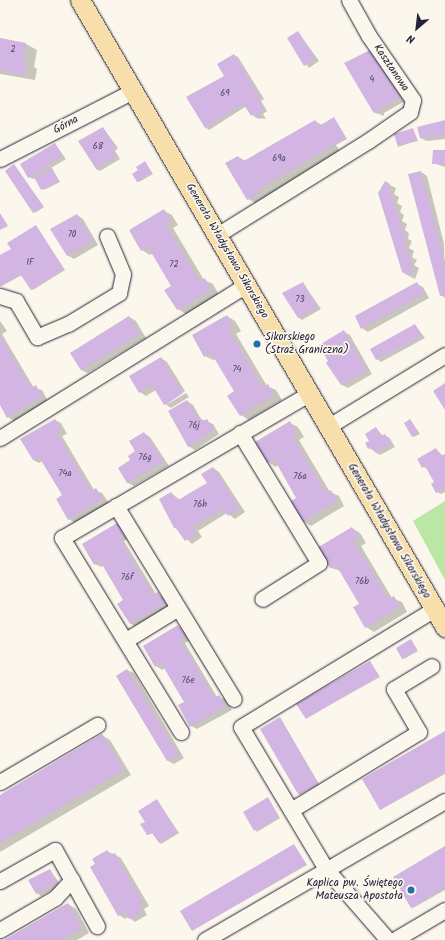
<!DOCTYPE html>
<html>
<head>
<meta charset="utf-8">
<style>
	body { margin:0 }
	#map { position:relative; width:445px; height:940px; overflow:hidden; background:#fbf7ec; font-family:Kalam,sans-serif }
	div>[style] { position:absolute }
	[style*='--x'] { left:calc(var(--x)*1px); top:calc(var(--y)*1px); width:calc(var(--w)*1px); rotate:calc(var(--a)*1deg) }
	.green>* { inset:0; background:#bbe7a5 }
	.shadow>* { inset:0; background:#0003 }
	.building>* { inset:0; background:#d2b5e3 }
	.roads { filter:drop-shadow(0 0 1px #22223b) drop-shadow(0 0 1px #22223b) }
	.minor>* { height:15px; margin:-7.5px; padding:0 7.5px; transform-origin:7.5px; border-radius:7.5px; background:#fbf7ec }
	.major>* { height:19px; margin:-9.5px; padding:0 9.5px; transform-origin:9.5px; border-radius:9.5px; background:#f8deab }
	.dots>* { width:11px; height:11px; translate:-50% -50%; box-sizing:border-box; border:2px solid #fbf7ec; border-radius:50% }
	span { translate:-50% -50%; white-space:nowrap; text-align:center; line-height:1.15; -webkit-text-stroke:3.5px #fbf7ec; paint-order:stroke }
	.number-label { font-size:9px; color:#4e4765 }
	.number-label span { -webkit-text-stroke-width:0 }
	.street-label { font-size:11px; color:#22223b }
	.poi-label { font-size:11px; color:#22223b }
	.left { translate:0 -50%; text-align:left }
	.right { translate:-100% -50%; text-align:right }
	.north { position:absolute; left:397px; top:8px; width:40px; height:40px; -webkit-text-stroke:3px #fbf7ec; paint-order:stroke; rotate:208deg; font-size:11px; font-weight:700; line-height:16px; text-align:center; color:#22223b }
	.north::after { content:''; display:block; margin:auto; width:14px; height:18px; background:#22223b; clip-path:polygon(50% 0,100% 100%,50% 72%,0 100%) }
</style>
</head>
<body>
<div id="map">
	<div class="green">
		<div style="clip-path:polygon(445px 501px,445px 580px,413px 521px)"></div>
	</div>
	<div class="shadow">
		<div style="clip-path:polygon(298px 32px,319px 61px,309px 68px,288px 39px)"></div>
		<div style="clip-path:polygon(0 38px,26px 44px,37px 50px,34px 67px,37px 69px,35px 80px,0 74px)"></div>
		<div style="clip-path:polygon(372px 50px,405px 101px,384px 113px,384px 116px,374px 112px)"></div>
		<div style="clip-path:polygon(234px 55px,238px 57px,264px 99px,261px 101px,267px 111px,263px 114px,266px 119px,256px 118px,245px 107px,209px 130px,205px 127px)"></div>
		<div style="clip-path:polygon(334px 118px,347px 139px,336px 145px,341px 153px,259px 205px,248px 199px,238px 157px,246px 161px,315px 121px,322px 125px)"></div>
		<div style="clip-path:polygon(445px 121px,445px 139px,427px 141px,420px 138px)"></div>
		<div style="clip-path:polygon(103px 128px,118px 148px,115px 151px,120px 159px,100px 171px,96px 169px)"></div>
		<div style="clip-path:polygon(413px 129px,418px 141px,399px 146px)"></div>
		<div style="clip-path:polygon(55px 144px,66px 159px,51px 168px,60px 182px,44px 190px,36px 178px,33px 179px,29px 177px)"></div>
		<div style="clip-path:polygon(445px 151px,445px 167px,433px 163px)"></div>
		<div style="clip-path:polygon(145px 162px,153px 174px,139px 182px,137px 181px)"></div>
		<div style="clip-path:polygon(14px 165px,44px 207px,35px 213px,34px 212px)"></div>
		<div style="clip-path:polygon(421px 172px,427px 176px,444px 244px,445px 298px,441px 295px)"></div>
		<div style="clip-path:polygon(390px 185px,396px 188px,394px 194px,399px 197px,397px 203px,402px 206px,400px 212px,404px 215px,402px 221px,407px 224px,405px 230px,409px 233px,408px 239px,412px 241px,409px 248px,414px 251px,412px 257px,417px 260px,414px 265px,419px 268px,415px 279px,409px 276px,379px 193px)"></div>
		<div style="clip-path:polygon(164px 211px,172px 215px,178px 225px,173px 228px,204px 280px,213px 284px,219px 295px,186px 314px,178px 309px,172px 286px,153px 253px,150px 255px,142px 250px)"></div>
		<div style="clip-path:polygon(0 213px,8px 226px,0 230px)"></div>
		<div style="clip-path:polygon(77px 215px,83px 219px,98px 245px,74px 259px,67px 255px)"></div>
		<div style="clip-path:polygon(36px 226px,65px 270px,33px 290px,22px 275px,0 287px,0 257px,12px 249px)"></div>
		<div style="clip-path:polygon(303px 283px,321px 309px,302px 320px,298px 317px)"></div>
		<div style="clip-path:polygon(417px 284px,423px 287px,429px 298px,368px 332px,362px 328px)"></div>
		<div style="clip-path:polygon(227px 316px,235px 321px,241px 331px,236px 334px,267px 386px,276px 390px,282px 400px,249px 420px,241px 415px,235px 392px,216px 359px,213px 360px,205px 356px)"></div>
		<div style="clip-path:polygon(129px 317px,136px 321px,146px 338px,88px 373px,81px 370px,71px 354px)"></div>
		<div style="clip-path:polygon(0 321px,7px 331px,2px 334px,34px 388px,42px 390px,48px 401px,14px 421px,8px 417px,0 403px)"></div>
		<div style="clip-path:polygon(415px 325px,425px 338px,381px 362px,377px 359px)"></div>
		<div style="clip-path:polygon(344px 332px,350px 335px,372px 374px,348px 388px,342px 385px,327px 363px)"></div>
		<div style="clip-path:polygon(161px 358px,167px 362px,185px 391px,166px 405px,186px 393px,189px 397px,171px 408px,165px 404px,156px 390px,146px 396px,140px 392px,130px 377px)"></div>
		<div style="clip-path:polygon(187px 401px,193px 405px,201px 419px,213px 424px,219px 434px,195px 450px,188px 446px)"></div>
		<div style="clip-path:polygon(55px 420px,61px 423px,67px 434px,62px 436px,94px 490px,102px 493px,109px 503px,75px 523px,69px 519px,63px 496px,43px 461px,39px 463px,33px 460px)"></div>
		<div style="clip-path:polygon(410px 420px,420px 434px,414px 437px,413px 436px)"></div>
		<div style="clip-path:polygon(290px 423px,298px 427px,304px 437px,299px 440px,330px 492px,339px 496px,344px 506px,311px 526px,303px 521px,298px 498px,278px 465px,276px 467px,268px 462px)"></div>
		<div style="clip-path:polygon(376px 428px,383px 436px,389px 437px,395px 447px,380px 455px,369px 448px)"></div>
		<div style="clip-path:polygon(144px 433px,150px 437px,169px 466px,134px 486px,128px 483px,119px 468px,132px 460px)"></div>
		<div style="clip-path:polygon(436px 449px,443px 456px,445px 455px,445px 492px,441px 494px,437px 492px,436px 482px,428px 469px,423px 467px,418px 460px)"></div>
		<div style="clip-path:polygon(213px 468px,219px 472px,245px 512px,235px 519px,227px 513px,198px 531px,202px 537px,192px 544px,174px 527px,171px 493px,180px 500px,208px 483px)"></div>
		<div style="clip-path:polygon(117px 524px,123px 527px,129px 538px,124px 541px,156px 594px,164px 597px,171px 607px,136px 627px,130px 623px,124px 600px,104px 565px,101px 567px,95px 564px)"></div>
		<div style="clip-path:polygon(352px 528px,360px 533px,366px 543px,361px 546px,392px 598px,402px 602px,407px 612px,374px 632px,366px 627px,361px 604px,341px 571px,331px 568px,319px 548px)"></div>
		<div style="clip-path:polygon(178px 626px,184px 630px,190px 640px,185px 643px,217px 697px,225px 699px,232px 710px,197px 729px,191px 726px,185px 702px,165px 668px,162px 670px,156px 666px)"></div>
		<div style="clip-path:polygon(411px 640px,418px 651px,404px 659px,402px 658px)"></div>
		<div style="clip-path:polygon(370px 662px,380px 677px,306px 718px)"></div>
		<div style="clip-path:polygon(127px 670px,134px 673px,184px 758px,174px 764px,168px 761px,117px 676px)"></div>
		<div style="clip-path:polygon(280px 718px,319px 784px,300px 795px,299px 794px)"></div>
		<div style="clip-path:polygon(445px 732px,445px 774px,380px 810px)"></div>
		<div style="clip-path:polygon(102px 735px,110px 740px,131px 775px,0 852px,0 796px)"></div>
		<div style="clip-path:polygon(268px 799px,280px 818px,257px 832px,244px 812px)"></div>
		<div style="clip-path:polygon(157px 800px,179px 833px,161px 844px,153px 833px,148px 835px,146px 822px)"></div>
		<div style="clip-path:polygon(294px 845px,307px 865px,193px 930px)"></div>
		<div style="clip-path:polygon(445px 847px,445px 890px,413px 908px,411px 907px)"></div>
		<div style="clip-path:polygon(107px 851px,121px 858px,149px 906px,144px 909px,147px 915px,135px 922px,128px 917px,125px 919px,119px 915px,97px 865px)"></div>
		<div style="clip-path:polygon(50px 870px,61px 885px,41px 896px,37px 893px)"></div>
		<div style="clip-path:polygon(68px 904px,76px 909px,89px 933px,77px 940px,6px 940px)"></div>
	</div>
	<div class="building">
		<div style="clip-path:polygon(298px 31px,316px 59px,304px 66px,287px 38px)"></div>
		<div style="clip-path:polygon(0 38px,26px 43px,23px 61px,27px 61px,24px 75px,0 70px)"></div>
		<div style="clip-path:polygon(372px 49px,400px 97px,378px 110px,378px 114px,373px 112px,344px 63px)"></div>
		<div style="clip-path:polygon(234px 54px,260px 97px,258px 99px,264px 109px,259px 111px,262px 117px,259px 119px,255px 114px,251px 116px,245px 106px,241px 105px,205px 128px,186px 97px,224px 76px,217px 64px)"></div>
		<div style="clip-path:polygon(334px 117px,346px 138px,258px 190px,260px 193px,247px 200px,225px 163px,238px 156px,242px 162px,315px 120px,319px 126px)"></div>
		<div style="clip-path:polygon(445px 120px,445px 135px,420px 138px,417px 127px)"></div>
		<div style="clip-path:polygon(103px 127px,115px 146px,112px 148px,117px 156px,96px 169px,78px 141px)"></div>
		<div style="clip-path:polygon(413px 128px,417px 140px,398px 147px,394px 134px)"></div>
		<div style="clip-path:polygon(55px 143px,63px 156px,28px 178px,20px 164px)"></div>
		<div style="clip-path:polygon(433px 150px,445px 150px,445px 164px,432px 164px)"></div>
		<div style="clip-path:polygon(145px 161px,152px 173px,137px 182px,132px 174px,138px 170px,136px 167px)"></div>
		<div style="clip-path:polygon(14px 164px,43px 206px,33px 213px,5px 171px)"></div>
		<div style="clip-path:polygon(52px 168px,59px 181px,41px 190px,34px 177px)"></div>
		<div style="clip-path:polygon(421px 171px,445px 261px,445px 295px,440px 296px,408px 174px)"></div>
		<div style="clip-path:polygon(385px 181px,390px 184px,388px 190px,393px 193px,391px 199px,396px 202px,394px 208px,399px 211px,396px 217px,401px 219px,399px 226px,404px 228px,402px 235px,407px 237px,403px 244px,408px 246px,407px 253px,412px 256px,409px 261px,414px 264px,409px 276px,402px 272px,378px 193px)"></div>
		<div style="clip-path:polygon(164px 209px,171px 221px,166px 224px,200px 282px,205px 278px,212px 290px,177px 310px,164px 290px,171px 286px,148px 247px,141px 251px,129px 230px)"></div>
		<div style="clip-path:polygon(0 214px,7px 225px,0 229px)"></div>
		<div style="clip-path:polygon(77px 214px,93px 241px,67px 256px,50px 229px)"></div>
		<div style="clip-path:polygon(36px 225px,64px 269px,31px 290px,20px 274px,0 287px,0 255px,11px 249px,7px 243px)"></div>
		<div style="clip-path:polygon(303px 282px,317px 307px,298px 318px,282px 293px)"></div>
		<div style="clip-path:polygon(417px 282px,424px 294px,361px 329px,355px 316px)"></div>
		<div style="clip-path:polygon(227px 315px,233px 327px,228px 329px,263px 387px,268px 384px,274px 395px,240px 416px,227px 396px,234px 391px,211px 353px,204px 357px,192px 335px)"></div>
		<div style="clip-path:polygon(129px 316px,140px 334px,81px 370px,70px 353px)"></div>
		<div style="clip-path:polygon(415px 324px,422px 336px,376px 360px,370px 349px)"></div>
		<div style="clip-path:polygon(344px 330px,367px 371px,341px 385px,326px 363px,328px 361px,319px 345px)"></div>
		<div style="clip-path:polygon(0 336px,31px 388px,36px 385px,42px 397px,7px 418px,0 405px)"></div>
		<div style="clip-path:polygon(161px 357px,183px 393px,164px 405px,152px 385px,139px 393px,129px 376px)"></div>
		<div style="clip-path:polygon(445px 383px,445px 410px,433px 391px)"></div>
		<div style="clip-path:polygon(187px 400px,198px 418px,200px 417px,203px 421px,207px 419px,214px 430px,188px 447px,168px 411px)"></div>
		<div style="clip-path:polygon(55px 419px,62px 430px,57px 433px,91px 491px,96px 488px,103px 499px,68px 520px,56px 499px,62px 495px,39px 457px,33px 460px,20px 439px)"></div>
		<div style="clip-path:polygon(410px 419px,419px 433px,412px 437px,404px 423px)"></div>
		<div style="clip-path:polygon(290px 421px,296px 433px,292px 436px,326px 493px,331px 490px,337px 501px,302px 522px,290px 502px,296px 498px,274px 459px,267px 463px,255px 442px)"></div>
		<div style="clip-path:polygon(376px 427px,381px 436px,385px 434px,391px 444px,376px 453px,372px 447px,368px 449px,365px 443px,369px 441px,365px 434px)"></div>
		<div style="clip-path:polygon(144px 432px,163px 462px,127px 483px,118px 468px,130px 460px,128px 456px,135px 451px,129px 441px)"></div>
		<div style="clip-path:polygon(436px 448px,441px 456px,445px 454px,445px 488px,436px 493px,431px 484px,434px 482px,425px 466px,422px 468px,417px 459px)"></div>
		<div style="clip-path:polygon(213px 467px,239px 509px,228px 516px,223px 509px,193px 527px,197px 534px,185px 541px,176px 528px,174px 528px,159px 499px,171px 492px,177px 501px,188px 494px,207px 483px,201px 474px)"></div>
		<div style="clip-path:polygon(117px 523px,124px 534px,119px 537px,153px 595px,158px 592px,165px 603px,130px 624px,117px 604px,123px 600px,100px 561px,94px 565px,82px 544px)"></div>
		<div style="clip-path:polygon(352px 527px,359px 538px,354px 541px,388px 599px,394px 596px,400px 607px,365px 628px,353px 607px,359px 604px,336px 565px,330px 568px,317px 548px)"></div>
		<div style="clip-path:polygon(178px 625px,185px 637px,180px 640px,214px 698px,219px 695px,226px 706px,190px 727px,178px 705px,184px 702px,161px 663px,155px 667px,143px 646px)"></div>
		<div style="clip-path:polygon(411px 639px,417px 650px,402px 659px,396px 648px)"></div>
		<div style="clip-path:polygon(370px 661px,379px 676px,306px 719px,296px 704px)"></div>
		<div style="clip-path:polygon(127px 669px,179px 755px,167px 761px,116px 676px)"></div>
		<div style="clip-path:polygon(280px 717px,318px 783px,298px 794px,260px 729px)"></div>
		<div style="clip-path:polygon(445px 731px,445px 772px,380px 810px,362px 779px)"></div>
		<div style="clip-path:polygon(102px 734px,124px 770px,0 843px,0 795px)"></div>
		<div style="clip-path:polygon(268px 797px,279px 817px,254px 831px,243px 812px)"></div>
		<div style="clip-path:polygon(157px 799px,177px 832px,159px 843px,152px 833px,147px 835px,140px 824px,145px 822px,138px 811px)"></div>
		<div style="clip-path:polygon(294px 844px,306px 864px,192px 931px,180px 911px)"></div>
		<div style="clip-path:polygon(445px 846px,445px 888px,411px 908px,393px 877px)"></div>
		<div style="clip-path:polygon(107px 850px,110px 855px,115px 853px,143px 902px,138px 905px,142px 912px,129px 919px,125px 912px,118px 916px,90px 867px,95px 864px,92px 859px)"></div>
		<div style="clip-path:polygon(50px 869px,57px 883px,36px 894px,28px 880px)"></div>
		<div style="clip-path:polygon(68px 903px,82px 928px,61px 940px,4px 940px)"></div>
	</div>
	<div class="roads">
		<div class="minor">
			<div style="--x:0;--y:159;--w:149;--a:-27.1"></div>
			<div style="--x:217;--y:235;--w:178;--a:-31.9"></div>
			<div style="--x:368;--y:141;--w:51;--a:-34.6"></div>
			<div style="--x:410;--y:112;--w:12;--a:-76"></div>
			<div style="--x:413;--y:100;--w:78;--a:-124.5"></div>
			<div style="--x:369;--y:36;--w:41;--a:-119.1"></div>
			<div style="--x:0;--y:296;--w:17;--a:17"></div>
			<div style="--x:16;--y:301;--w:42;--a:59.7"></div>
			<div style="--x:37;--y:337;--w:34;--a:-23"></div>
			<div style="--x:68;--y:324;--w:60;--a:-31.3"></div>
			<div style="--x:119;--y:293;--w:19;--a:-78"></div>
			<div style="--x:123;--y:274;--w:41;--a:-112.8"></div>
			<div style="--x:329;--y:426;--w:136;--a:-31.5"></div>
			<div style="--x:240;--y:433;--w:152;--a:58.7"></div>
			<div style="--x:319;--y:563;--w:67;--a:147.7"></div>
			<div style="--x:0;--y:438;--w:290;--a:-31.9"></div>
			<div style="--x:116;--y:506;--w:226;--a:58.6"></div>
			<div style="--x:126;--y:640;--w:61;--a:-31.6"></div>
			<div style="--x:181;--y:732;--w:228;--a:-121.5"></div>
			<div style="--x:62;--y:538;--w:287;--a:-30.3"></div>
			<div style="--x:0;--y:782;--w:113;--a:-30.4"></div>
			<div style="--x:291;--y:810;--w:150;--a:-31.4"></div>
			<div style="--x:419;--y:732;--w:50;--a:-120.2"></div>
			<div style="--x:394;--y:689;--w:44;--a:-31.2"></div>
			<div style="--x:0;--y:881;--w:63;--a:-29.4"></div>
			<div style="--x:55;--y:850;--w:87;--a:61.1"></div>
			<div style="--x:0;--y:930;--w:64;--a:-30.2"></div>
			<div style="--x:55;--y:898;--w:25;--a:-47"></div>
			<div style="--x:205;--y:940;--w:277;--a:-30.1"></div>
			<div style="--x:388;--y:940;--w:94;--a:-131.1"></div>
			<div style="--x:326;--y:869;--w:165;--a:-120.9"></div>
			<div style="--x:241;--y:727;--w:226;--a:-31.4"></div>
			<div style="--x:394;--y:940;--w:59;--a:-30.5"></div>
		</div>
		<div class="major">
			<div style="--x:80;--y:0;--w:726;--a:59.79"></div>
		</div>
	</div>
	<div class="dots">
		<div style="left:257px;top:344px;background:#1f6fb2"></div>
		<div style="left:411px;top:890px;background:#1f6fb2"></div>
	</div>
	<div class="number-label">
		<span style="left:13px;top:50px">2</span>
		<span style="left:372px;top:80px">4</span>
		<span style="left:225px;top:94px">69</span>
		<span style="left:98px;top:147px">68</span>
		<span style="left:279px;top:159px">69a</span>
		<span style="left:72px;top:235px">70</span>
		<span style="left:30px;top:263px">1F</span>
		<span style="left:174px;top:265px">72</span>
		<span style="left:300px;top:300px">73</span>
		<span style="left:237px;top:370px">74</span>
		<span style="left:194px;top:426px">76j</span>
		<span style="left:145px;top:458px">76g</span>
		<span style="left:65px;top:474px">74a</span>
		<span style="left:300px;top:477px">76a</span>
		<span style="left:200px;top:505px">76h</span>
		<span style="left:127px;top:578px">76f</span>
		<span style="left:362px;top:582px">76b</span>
		<span style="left:188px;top:681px">76e</span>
	</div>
	<div class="street-label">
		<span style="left:391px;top:68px;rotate:56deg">Kasztanowa</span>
		<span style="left:66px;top:125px;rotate:-28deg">Górna</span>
		<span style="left:227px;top:251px;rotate:60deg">Generała Władysława Sikorskiego</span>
		<span style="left:389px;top:531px;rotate:60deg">Generała Władysława Sikorskiego</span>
	</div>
	<div class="poi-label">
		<span class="left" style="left:265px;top:344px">Sikorskiego<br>(Straż Graniczna)</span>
		<span class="right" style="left:403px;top:890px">Kaplica pw. Świętego<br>Mateusza Apostoła</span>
	</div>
	<div class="north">N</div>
</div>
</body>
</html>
